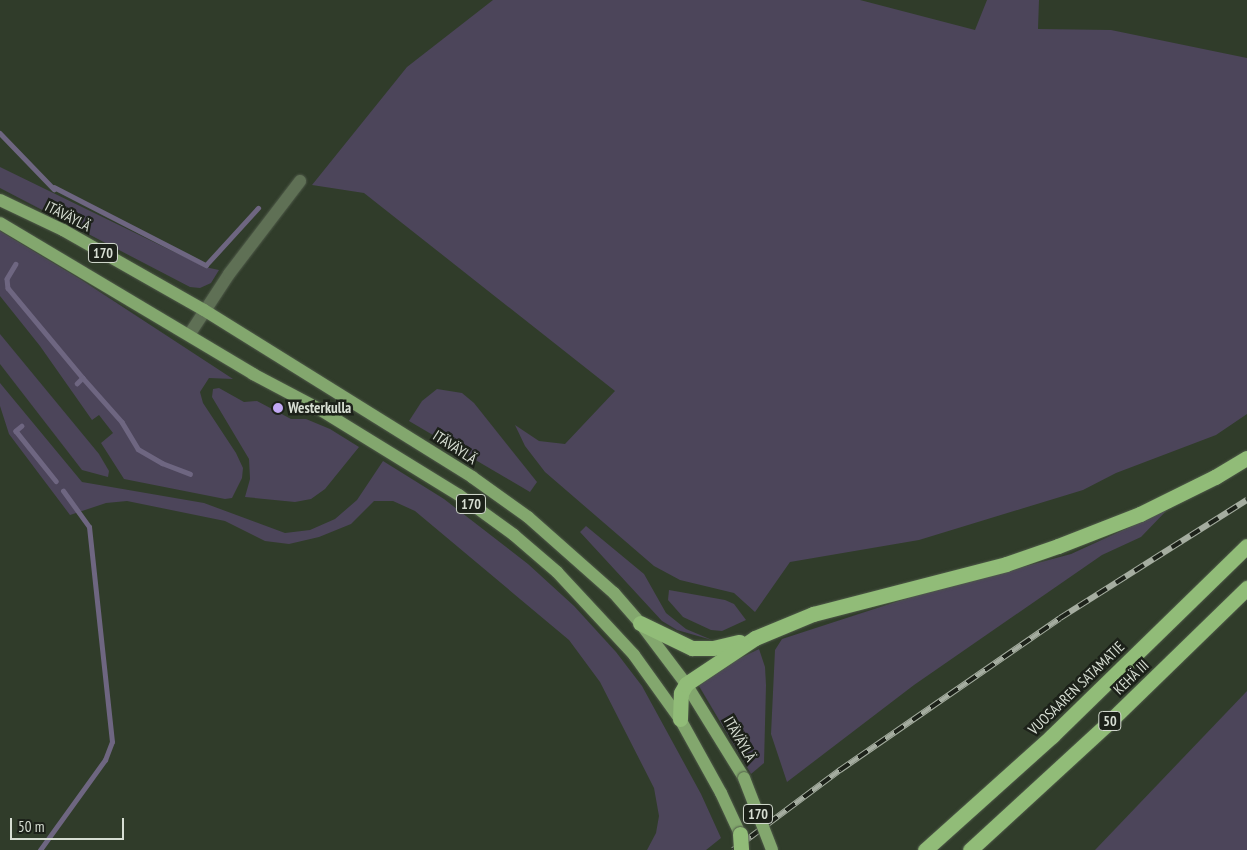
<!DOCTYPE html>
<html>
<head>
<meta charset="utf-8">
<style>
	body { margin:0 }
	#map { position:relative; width:1247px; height:850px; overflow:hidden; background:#303c2a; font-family:"PT Sans Narrow",sans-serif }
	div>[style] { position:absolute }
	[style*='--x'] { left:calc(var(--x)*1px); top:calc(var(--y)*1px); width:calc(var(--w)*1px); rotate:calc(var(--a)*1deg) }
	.green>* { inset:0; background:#4c455a }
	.stream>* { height:4.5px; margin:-2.25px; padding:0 2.25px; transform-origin:2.25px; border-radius:2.25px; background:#6e6681 }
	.roads { filter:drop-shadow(0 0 1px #4e5948) drop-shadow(0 0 1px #4e5948) }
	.street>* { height:12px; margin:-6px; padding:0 6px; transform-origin:6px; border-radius:6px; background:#5f7055 }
	.primary>* { height:12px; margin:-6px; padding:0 6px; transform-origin:6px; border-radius:6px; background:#83a76e }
	.highway>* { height:15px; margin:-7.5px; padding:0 7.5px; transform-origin:7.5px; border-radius:7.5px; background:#91bc78 }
	.rail>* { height:5.5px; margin-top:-2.75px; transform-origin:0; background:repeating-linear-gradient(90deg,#1c2119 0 11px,#a5ada0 0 22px); box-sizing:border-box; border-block:1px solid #a5ada0 }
	.bridges { filter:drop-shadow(0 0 1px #4e5948) drop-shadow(0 0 1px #4e5948) }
	.primary-bridge>* { height:12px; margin:-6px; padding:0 6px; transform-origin:6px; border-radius:6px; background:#83a76e }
	.highway-bridge>* { height:15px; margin:-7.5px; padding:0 7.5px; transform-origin:7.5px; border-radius:7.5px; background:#91bc78 }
	.dots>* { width:14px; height:14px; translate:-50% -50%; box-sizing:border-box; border:2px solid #1c2119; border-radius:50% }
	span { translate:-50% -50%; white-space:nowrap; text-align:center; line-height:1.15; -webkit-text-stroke:5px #1c2119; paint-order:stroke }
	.shield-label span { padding:1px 4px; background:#1c2119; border:1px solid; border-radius:4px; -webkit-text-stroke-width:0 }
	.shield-label { font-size:14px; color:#d7ded3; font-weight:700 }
	.street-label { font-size:15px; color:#d7ded3 }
	.poi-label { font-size:15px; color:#d7ded3; font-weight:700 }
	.left { translate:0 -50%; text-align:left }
	.scale { position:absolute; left:10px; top:818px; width:114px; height:22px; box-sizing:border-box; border:2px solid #d7ded3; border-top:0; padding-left:6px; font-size:15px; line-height:18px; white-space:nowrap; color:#d7ded3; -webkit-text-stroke:4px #1c2119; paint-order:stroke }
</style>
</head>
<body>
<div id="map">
	<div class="green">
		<div style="clip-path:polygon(493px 0,860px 0,975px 30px,987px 0,1039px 0,1038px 29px,1111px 30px,1247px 58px,1247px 414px,1216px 435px,1116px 473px,1083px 490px,919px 540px,790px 562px,755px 612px,734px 593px,680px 580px,654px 566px,545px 472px,525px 446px,515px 425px,539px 441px,565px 444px,615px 391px,364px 193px,312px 185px,407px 67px)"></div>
		<div style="clip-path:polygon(0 167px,205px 267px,219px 270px,211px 283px,200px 288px,190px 287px,0 188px)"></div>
		<div style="clip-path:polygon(0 231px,80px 279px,233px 379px,209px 378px,200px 392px,203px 403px,236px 453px,243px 468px,242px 478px,232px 498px,225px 499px,124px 479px,101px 443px,113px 433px,99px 415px,92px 420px,40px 346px,0 296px)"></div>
		<div style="clip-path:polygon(0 334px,99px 454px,109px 471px,108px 477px,82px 470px,0 364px)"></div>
		<div style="clip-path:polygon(0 383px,82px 482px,204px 503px,285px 533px,310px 530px,335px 519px,357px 500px,383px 461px,444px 499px,528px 564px,574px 606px,616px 652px,642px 686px,701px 794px,721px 838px,706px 850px,647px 850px,656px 833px,659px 816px,654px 788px,600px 682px,569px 640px,415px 511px,393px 501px,374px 501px,351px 524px,319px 537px,289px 544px,265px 541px,225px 521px,127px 501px,106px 503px,70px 515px,9px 434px,0 406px)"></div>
		<div style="clip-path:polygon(219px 388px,244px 402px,257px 401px,291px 419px,306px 419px,330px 429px,359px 447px,325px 489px,311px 499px,295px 502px,245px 497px,250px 479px,249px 459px,212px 397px,213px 389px)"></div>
		<div style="clip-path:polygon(437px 389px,462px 393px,474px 403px,537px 482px,530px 492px,409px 421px,422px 401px)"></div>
		<div style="clip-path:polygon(1167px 510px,1141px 537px,1102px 555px,914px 685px,787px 782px,771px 734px,775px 650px,782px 639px,911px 597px,1071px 554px)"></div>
		<div style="clip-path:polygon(586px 526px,644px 574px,666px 613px,686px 629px,712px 640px,677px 630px,662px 621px,580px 532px)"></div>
		<div style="clip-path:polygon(669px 590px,725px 600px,734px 604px,746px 620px,722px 631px,711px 630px,683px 617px,668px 600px)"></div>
		<div style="clip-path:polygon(759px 649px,765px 667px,766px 685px,764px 763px,751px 774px,699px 686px,700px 681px,730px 663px)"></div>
		<div style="clip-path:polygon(1247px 691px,1247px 850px,1095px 850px)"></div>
	</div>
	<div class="stream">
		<div style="--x:0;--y:133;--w:78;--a:46"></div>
		<div style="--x:54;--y:187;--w:171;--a:27.2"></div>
		<div style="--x:206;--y:265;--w:77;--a:-47.6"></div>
		<div style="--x:16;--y:264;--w:17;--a:121"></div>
		<div style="--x:7;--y:279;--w:9;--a:84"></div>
		<div style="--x:8;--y:288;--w:117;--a:50.2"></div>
		<div style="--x:83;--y:378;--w:8;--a:135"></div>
		<div style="--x:83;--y:378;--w:59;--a:48.4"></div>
		<div style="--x:122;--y:422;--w:31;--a:59"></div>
		<div style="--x:138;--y:449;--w:28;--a:30"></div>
		<div style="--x:162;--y:463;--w:30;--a:21"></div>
		<div style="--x:22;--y:426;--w:8;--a:140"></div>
		<div style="--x:16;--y:431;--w:64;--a:51.3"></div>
		<div style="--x:40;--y:850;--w:111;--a:-54.2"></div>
		<div style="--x:105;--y:760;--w:19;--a:-69"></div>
		<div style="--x:112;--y:742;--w:216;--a:-96.1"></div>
		<div style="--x:89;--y:527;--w:44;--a:-125.8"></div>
	</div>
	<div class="roads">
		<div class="street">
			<div style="--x:189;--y:335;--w:73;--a:-56.7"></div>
			<div style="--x:229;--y:274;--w:117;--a:-52.6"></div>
		</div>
		<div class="primary">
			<div style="--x:0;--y:200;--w:70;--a:25.5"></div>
			<div style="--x:63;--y:230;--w:162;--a:29.6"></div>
			<div style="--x:204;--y:310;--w:316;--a:31.9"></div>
			<div style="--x:472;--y:477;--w:69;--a:35.5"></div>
			<div style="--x:528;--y:517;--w:115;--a:41.5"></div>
			<div style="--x:614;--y:593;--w:40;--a:49"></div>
			<div style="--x:640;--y:623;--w:76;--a:53"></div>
			<div style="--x:686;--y:684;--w:110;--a:58.3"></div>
			<div style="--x:0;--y:223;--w:295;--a:30.8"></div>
			<div style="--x:253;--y:374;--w:75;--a:27.9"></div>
			<div style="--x:319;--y:409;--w:164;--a:31.6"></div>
			<div style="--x:459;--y:495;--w:68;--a:36"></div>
			<div style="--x:514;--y:535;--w:57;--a:40.7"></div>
			<div style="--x:557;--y:572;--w:113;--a:47.1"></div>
			<div style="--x:634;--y:655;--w:79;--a:54.3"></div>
			<div style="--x:680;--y:719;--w:85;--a:61"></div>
			<div style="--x:721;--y:793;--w:45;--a:65.1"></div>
		</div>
		<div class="highway">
			<div style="--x:640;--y:623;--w:58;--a:25.7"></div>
			<div style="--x:692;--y:648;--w:21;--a:0"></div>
			<div style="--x:713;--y:648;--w:27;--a:-13"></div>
			<div style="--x:680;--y:719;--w:26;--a:-88"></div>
			<div style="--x:681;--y:693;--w:10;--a:-61"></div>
			<div style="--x:686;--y:684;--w:83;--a:-33.7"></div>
			<div style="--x:755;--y:638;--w:63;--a:-22.5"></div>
			<div style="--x:813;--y:614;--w:199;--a:-14.5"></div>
			<div style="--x:1006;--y:564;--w:55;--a:-19.1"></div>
			<div style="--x:1058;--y:546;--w:88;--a:-21.3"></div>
			<div style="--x:1140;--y:514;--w:84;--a:-26.3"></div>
			<div style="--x:1215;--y:477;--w:37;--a:-31"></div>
			<div style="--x:925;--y:850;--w:171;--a:-41.9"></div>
			<div style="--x:1052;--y:736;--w:272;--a:-44.3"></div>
			<div style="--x:970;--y:850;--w:185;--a:-42.6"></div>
			<div style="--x:1106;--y:725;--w:197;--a:-44.2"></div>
		</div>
	</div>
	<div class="rail">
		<div style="--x:733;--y:850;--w:134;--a:-36.8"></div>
		<div style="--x:840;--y:770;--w:267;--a:-34.6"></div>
		<div style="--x:1060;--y:618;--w:221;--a:-32.3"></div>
	</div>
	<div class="bridges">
		<div class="primary-bridge">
			<div style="--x:744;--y:778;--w:77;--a:68.7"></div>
		</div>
		<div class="highway-bridge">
			<div style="--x:740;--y:834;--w:16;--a:86"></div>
		</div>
	</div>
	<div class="dots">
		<div style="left:278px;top:408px;background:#c1a8f3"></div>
	</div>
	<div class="shield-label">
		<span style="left:103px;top:253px">170</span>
		<span style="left:471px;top:504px">170</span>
		<span style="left:1110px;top:721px">50</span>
		<span style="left:758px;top:814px">170</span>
	</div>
	<div class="street-label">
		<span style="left:68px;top:216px;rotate:27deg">ITÄVÄYLÄ</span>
		<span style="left:455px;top:447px;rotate:33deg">ITÄVÄYLÄ</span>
		<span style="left:1131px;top:677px;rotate:-44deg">KEHÄ III</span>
		<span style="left:1076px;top:688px;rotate:-44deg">VUOSAAREN SATAMATIE</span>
		<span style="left:740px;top:739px;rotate:60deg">ITÄVÄYLÄ</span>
	</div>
	<div class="poi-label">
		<span class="left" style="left:288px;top:408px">Westerkulla</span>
	</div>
	<div class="scale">50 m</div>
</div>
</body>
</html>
